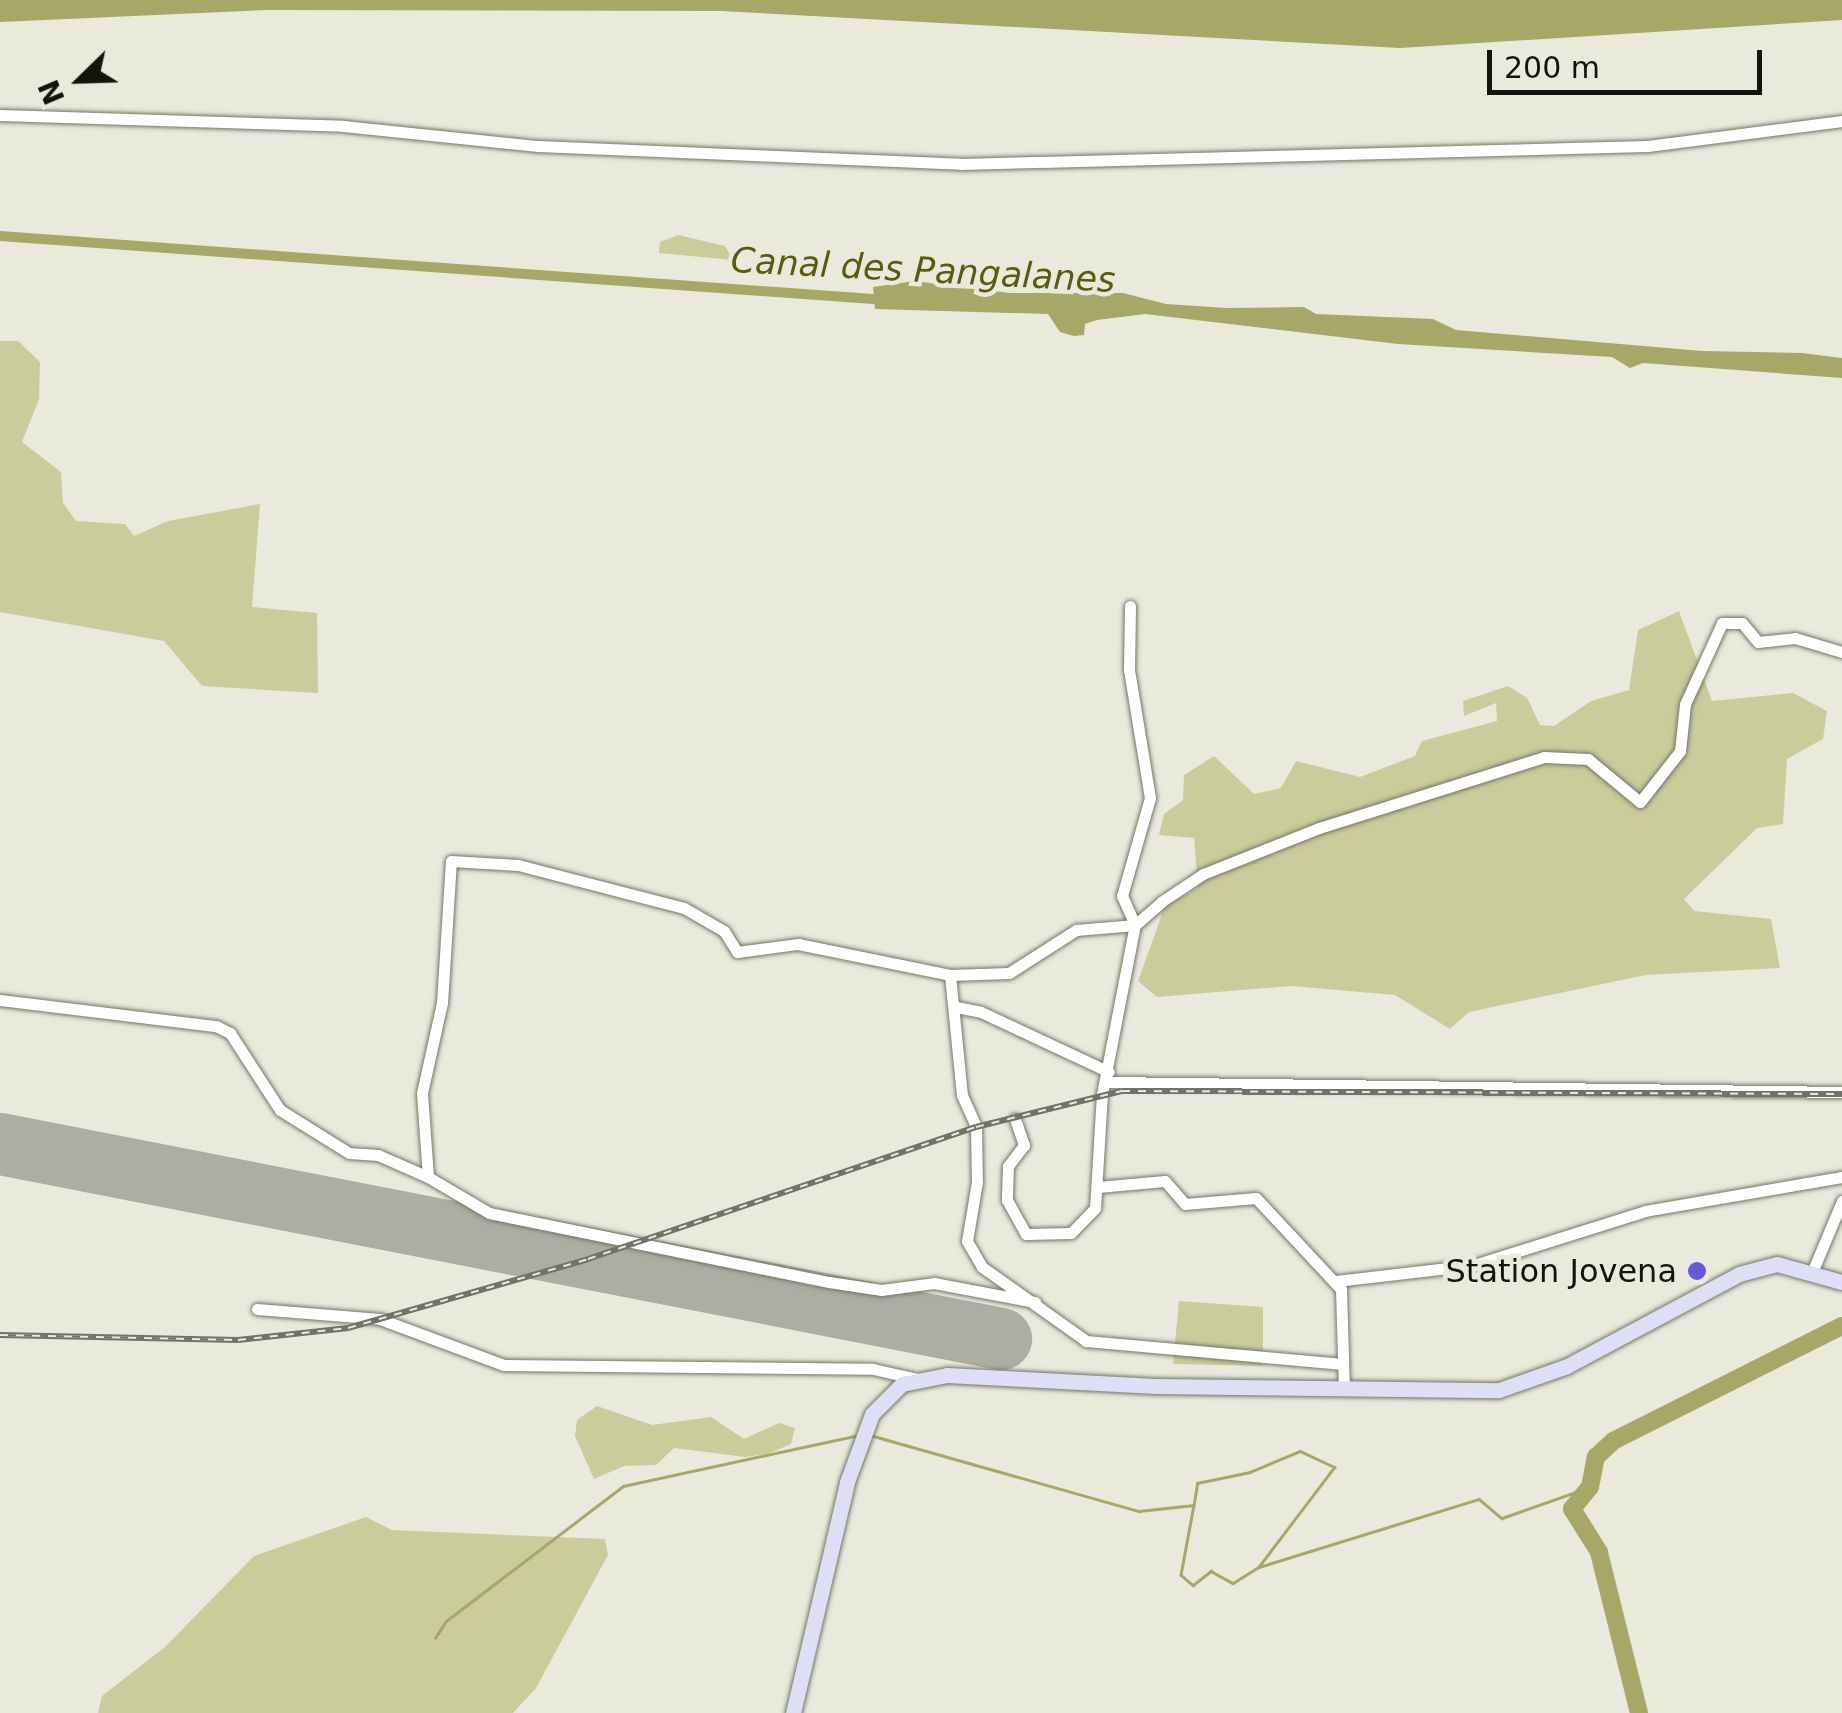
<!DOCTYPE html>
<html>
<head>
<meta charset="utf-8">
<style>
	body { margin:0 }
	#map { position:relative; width:1842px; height:1713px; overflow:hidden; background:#e9eadc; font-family:"DejaVu Sans",sans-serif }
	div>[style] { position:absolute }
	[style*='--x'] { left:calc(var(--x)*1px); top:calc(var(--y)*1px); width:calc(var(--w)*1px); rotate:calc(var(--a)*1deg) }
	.green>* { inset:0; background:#cbcc9c }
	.water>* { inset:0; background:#a7a868 }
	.stream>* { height:2.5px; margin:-1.25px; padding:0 1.25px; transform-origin:1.25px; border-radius:1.25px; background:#a7a868 }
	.canal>* { height:10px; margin:-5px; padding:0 5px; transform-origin:5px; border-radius:5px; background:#a7a868 }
	.river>* { height:18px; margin:-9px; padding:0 9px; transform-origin:9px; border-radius:9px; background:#a7a868 }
	.runway>* { height:62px; margin:-31px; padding:0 31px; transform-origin:31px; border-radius:31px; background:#adaea2 }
	.roads { filter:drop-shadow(0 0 2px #757669) drop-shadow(0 0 2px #757669) }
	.street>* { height:11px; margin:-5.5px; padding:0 5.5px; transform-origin:5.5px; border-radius:5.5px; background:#fff }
	.secondary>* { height:15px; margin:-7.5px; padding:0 7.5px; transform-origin:7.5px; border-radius:7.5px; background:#dedef5 }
	.rail>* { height:6px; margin-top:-3px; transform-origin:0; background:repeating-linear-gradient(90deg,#e9eadc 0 8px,#717269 0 16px); box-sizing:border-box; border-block:2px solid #717269 }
	.dots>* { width:28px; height:28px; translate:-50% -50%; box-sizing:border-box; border:5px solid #e9eadc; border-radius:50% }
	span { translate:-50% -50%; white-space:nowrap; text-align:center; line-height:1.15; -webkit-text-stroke:9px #e9eadc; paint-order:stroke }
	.poi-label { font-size:32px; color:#14140f }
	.right { translate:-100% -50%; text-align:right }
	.water-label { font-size:35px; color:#5b5a0f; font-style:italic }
	.north { position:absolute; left:30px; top:30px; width:100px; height:100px; -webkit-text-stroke:8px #e9eadc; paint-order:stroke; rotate:247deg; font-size:28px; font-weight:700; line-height:40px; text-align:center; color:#14140f }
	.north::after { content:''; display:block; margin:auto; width:35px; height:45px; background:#14140f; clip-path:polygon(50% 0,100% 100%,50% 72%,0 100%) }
	.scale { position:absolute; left:1487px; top:50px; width:275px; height:45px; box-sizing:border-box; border:5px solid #14140f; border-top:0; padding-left:12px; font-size:30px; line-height:35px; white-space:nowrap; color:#14140f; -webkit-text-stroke:8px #e9eadc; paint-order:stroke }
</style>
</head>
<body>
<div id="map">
	<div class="green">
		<div style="clip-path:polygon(678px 235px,725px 246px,733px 260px,659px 253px,660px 242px)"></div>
		<div style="clip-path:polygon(0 341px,18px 341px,40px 362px,39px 399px,22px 442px,61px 472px,63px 503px,76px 521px,125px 524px,134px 536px,168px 521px,260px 504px,252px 607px,317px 613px,318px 693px,202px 686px,164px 641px,0 612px)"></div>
		<div style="clip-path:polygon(1679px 611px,1712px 701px,1793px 693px,1827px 711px,1823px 739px,1787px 759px,1783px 824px,1757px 828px,1684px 899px,1694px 911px,1771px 919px,1780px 968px,1646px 975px,1469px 1012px,1450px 1029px,1395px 995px,1291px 986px,1157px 997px,1138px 981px,1165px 906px,1198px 888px,1194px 838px,1159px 835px,1164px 814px,1183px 800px,1184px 775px,1214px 756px,1254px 794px,1281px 788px,1296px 761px,1360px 777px,1415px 756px,1422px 741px,1497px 721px,1496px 703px,1464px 716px,1463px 701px,1508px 686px,1527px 698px,1540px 725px,1554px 726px,1591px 701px,1629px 690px,1638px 630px)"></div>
		<div style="clip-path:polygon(1179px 1301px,1263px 1307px,1263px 1366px,1173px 1364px)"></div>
		<div style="clip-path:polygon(597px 1406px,652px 1425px,711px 1417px,744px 1439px,779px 1423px,795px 1428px,791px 1444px,768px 1454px,745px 1457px,674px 1448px,656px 1465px,624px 1466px,594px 1479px,575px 1436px,577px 1420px)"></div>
		<div style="clip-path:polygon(366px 1517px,392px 1530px,605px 1539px,608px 1555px,536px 1688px,513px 1713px,98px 1713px,102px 1696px,165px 1647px,254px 1556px)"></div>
	</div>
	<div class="water">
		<div style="clip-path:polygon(0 0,1842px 0,1842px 20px,1400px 48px,721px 11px,266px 10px,0 22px)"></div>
		<div style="clip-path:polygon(914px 281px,1010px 293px,1123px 293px,1166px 304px,1227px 308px,1304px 307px,1316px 314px,1433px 319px,1456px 330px,1702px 351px,1802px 353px,1842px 358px,1842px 378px,1643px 363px,1630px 368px,1612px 357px,1398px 344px,1145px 314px,1097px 320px,1085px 324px,1084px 335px,1074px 336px,1060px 332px,1048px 314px,875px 309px,873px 287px)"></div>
	</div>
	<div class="stream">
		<div style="--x:870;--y:1435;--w:280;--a:15.8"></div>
		<div style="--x:1139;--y:1511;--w:55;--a:-6.2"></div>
		<div style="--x:1194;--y:1505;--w:71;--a:100.5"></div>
		<div style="--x:1181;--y:1575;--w:16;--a:40"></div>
		<div style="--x:1193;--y:1585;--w:23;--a:-38"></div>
		<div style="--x:1211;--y:1571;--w:25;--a:29"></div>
		<div style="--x:1233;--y:1583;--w:31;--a:-32"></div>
		<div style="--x:1259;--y:1567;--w:230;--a:-17.2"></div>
		<div style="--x:1479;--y:1499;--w:30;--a:40"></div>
		<div style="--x:1502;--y:1518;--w:93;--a:-19.4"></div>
		<div style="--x:1194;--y:1503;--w:20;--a:-81"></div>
		<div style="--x:1197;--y:1483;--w:54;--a:-11.7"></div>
		<div style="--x:1250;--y:1472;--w:54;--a:-22.8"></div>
		<div style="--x:1300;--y:1451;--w:38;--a:25"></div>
		<div style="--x:1335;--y:1467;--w:126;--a:127.2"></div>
		<div style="--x:435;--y:1638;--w:20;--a:-57"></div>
		<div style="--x:446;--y:1621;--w:223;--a:-37.3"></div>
		<div style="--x:623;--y:1486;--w:240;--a:-12.2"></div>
	</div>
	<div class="canal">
		<div style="--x:0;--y:236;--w:889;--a:4.13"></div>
	</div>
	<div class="river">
		<div style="--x:1639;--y:1713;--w:166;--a:-104"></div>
		<div style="--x:1599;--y:1552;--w:51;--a:-122.1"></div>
		<div style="--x:1572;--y:1509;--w:28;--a:-51"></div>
		<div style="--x:1590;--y:1487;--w:31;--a:-79"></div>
		<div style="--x:1596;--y:1457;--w:23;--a:-43"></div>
		<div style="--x:1613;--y:1441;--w:256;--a:-26.7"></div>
	</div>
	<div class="runway">
		<div style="--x:0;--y:1144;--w:1020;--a:11.02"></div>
	</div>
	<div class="roads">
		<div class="street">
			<div style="--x:0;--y:115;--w:343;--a:1.8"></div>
			<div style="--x:343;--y:126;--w:196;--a:5.9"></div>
			<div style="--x:538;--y:146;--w:423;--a:2.4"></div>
			<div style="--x:961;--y:164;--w:686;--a:-1.5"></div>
			<div style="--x:1647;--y:146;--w:197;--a:-7.3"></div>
			<div style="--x:950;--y:975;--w:121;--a:84.3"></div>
			<div style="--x:962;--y:1095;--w:35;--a:66"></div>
			<div style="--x:976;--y:1127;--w:55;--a:89"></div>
			<div style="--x:977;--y:1182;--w:60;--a:99.6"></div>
			<div style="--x:967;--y:1241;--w:30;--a:60"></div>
			<div style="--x:982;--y:1267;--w:128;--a:35.4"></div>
			<div style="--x:1086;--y:1341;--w:258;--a:5.1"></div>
			<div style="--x:0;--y:1000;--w:218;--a:6.9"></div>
			<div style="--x:216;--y:1026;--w:16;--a:27"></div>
			<div style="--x:230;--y:1033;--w:92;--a:57"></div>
			<div style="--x:280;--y:1110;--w:81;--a:31.9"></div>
			<div style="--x:349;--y:1153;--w:29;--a:4"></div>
			<div style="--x:378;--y:1155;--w:55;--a:23.7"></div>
			<div style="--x:428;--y:1177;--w:71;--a:30.5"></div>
			<div style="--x:489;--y:1213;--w:347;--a:11.5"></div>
			<div style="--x:829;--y:1282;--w:53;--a:8.7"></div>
			<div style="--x:881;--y:1290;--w:53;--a:-7.5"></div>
			<div style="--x:934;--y:1283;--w:103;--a:10.7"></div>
			<div style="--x:956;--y:1007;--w:25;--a:11"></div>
			<div style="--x:981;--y:1012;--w:141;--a:25.1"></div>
			<div style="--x:1108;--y:1082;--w:734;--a:0.78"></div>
			<div style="--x:1015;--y:1119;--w:28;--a:71"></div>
			<div style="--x:1024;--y:1145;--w:26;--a:127"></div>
			<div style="--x:1008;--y:1166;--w:34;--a:92"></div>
			<div style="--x:1007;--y:1200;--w:39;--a:61"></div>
			<div style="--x:1026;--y:1234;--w:45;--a:-1.3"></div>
			<div style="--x:1071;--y:1233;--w:35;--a:-46"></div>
			<div style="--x:1095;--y:1208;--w:114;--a:-86.5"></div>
			<div style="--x:1102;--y:1094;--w:172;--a:-79"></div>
			<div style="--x:1135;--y:925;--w:35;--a:-41"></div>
			<div style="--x:1161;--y:902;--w:50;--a:-33.7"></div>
			<div style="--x:1203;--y:874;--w:125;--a:-21.6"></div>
			<div style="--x:1319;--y:828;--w:236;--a:-17.5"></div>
			<div style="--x:1544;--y:757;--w:44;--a:2.6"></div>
			<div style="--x:1588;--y:759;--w:67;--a:39.6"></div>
			<div style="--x:1640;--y:802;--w:65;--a:-51.9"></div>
			<div style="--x:1680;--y:751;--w:47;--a:-83.9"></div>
			<div style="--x:1685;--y:704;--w:89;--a:-65.4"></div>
			<div style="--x:1722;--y:623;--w:20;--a:0"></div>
			<div style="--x:1742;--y:623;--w:25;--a:50"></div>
			<div style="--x:1758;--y:642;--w:37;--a:-6"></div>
			<div style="--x:1795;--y:638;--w:49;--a:16.6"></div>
			<div style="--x:428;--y:1177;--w:84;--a:-94.1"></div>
			<div style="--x:422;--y:1093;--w:92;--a:-77.5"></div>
			<div style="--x:442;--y:1003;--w:142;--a:-86.4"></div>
			<div style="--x:451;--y:861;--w:67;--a:3.4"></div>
			<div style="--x:518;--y:865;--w:171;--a:14.5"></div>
			<div style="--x:684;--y:908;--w:46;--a:29.9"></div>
			<div style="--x:724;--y:931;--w:25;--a:58"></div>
			<div style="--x:737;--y:952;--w:62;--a:-7.5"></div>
			<div style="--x:798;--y:944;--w:155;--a:11.5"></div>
			<div style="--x:950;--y:975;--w:59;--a:-1.9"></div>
			<div style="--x:1009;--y:973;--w:80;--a:-32.7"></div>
			<div style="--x:1076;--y:930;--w:59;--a:-4.8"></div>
			<div style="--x:1135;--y:925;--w:32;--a:-114"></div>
			<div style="--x:1122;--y:896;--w:102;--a:-74.1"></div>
			<div style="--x:1150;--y:798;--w:130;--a:-99.3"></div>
			<div style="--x:1129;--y:670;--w:64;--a:-89.1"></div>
			<div style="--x:1098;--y:1187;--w:67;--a:-5.1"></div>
			<div style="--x:1165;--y:1181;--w:30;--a:49"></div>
			<div style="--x:1185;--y:1204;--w:71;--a:-4.8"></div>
			<div style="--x:1256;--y:1198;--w:125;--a:47"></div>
			<div style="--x:1341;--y:1289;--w:99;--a:88.3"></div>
			<div style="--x:1813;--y:1270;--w:75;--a:-67.2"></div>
			<div style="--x:1336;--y:1281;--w:139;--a:-6.6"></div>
			<div style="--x:1474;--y:1265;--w:179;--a:-17.5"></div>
			<div style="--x:1645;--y:1211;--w:200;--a:-9.8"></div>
			<div style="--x:257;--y:1309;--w:123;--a:4.6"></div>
			<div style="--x:380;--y:1319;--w:132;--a:20.4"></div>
			<div style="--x:504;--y:1365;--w:369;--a:0.6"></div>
			<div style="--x:873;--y:1369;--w:45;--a:12.8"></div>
		</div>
		<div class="secondary">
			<div style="--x:793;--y:1713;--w:237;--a:-76.8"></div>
			<div style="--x:847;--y:1482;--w:72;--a:-69.8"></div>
			<div style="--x:872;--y:1414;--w:42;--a:-45"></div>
			<div style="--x:902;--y:1384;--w:46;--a:-11.3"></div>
			<div style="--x:947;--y:1375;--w:209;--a:3"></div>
			<div style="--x:1156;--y:1386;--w:343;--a:0.7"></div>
			<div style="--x:1499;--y:1390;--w:72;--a:-19.4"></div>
			<div style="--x:1567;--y:1366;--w:195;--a:-28.1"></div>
			<div style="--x:1739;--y:1274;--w:39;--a:-15"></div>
			<div style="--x:1777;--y:1264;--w:67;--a:15.5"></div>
		</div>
	</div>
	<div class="rail">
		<div style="--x:0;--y:1335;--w:238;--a:1.2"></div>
		<div style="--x:238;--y:1340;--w:111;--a:-6.2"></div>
		<div style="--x:348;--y:1328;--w:250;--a:-16"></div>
		<div style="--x:588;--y:1259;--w:410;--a:-18.8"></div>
		<div style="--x:976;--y:1127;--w:150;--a:-13.9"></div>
		<div style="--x:1122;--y:1091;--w:720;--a:0.24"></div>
	</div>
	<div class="dots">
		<div style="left:1697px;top:1271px;background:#685ad4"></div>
	</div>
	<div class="poi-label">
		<span class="right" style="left:1677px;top:1271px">Station Jovena</span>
	</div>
	<div class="water-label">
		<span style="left:923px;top:270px;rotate:3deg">Canal des Pangalanes</span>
	</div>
	<div class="north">N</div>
	<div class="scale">200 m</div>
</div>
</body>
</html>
